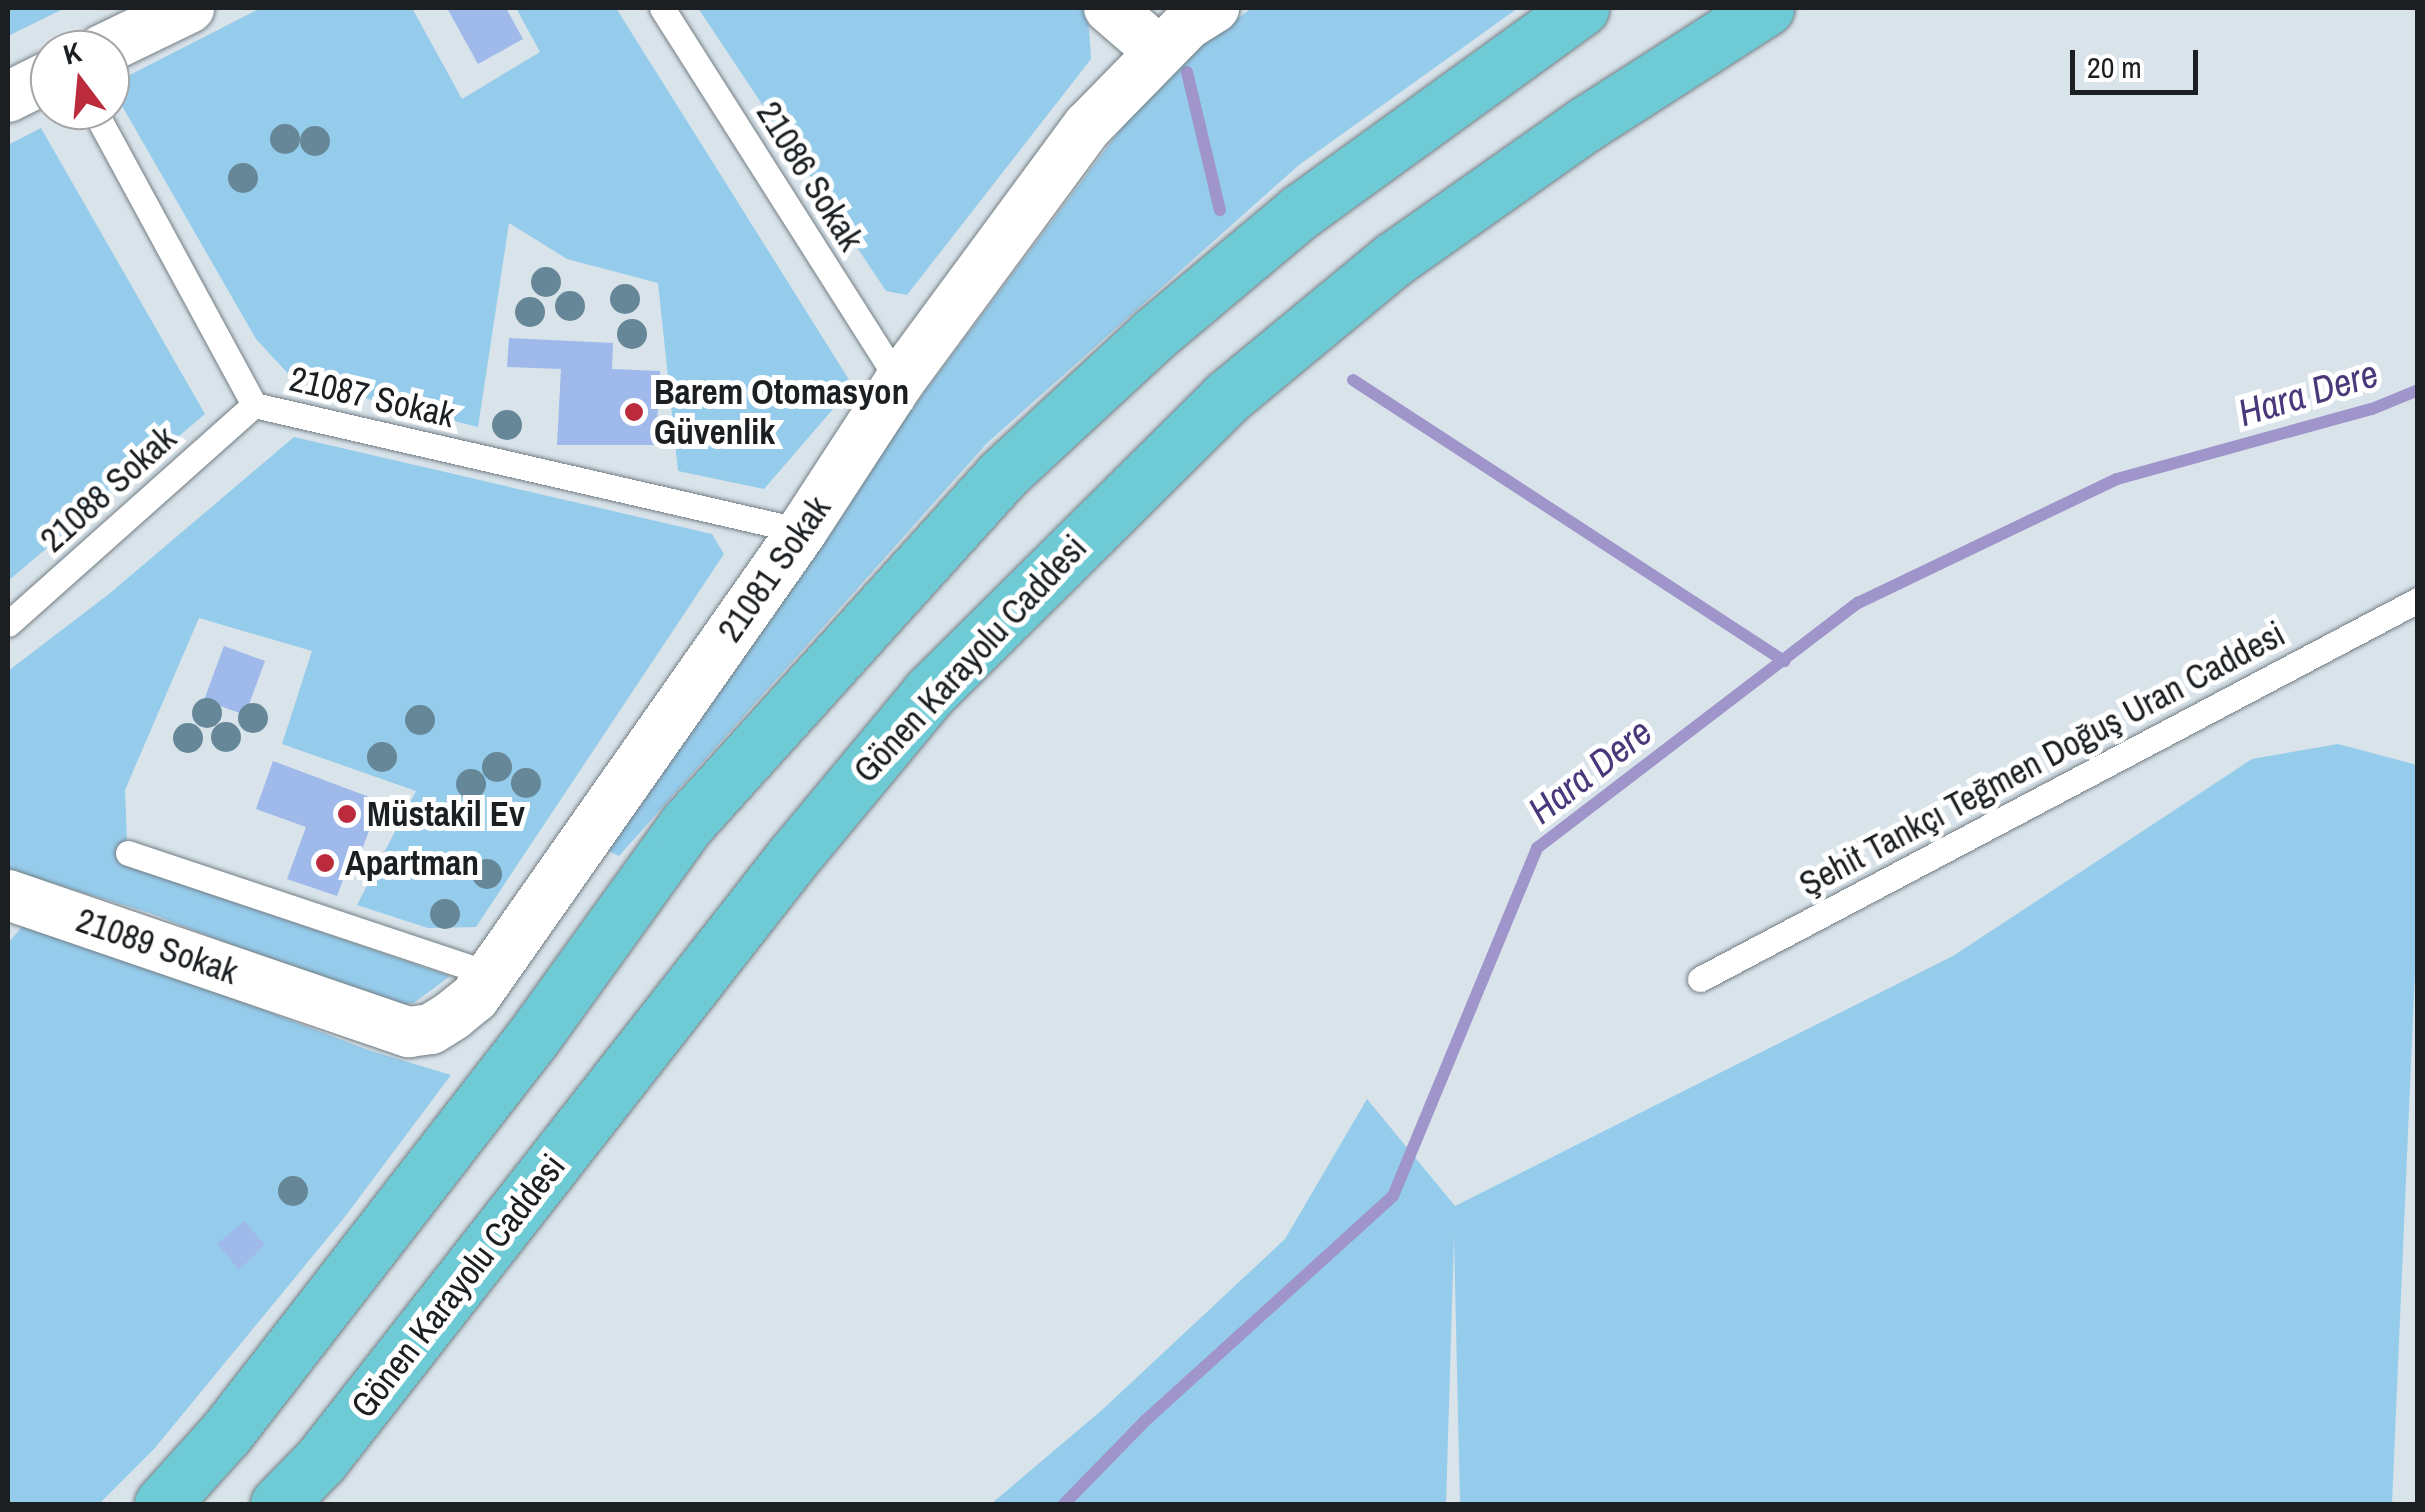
<!DOCTYPE html>
<html>
<head>
<meta charset="utf-8">
<style>
	body { margin:0 }
	#map { position:relative; width:2425px; height:1512px; overflow:hidden; background:#d8e3ea; font-family:"Archivo Narrow",sans-serif }
	div>[style] { position:absolute }
	[style*='--x'] { left:calc(var(--x)*1px); top:calc(var(--y)*1px); width:calc(var(--w)*1px); rotate:calc(var(--a)*1deg) }
	.green>* { inset:0; background:#96cceb }
	.stream>* { height:12px; margin:-6px; padding:0 6px; transform-origin:6px; border-radius:6px; background:#9f95ca }
	.building>* { inset:0; background:#9fb9eb }
	.roads { filter:drop-shadow(0 0 2px #737d83) drop-shadow(0 0 2px #737d83) }
	.service>* { height:25px; margin:-12.5px; padding:0 12.5px; transform-origin:12.5px; border-radius:12.5px; background:#fff }
	.minor>* { height:50px; margin:-25px; padding:0 25px; transform-origin:25px; border-radius:25px; background:#fff }
	.trunk>* { height:55px; margin:-27.5px; padding:0 27.5px; transform-origin:27.5px; border-radius:27.5px; background:#6ecbd6 }
	.trees>* { width:30px; height:30px; margin:-15px; border-radius:50%; background:#668797 }
	.dots>* { width:28px; height:28px; translate:-50% -50%; box-sizing:border-box; border:5px solid #fff; border-radius:50% }
	span { translate:-50% -50%; white-space:nowrap; text-align:center; line-height:1.15; -webkit-text-stroke:10px #fff; paint-order:stroke }
	.street-label { font-size:35px; color:#1b1f22 }
	.poi-label { font-size:35px; color:#1b1f22; font-weight:700 }
	.left { translate:0 -50%; text-align:left }
	.water-label { font-size:38px; color:#49387a; font-style:italic }
	.frame { position:absolute; inset:0; border:10px solid #1b1f22; pointer-events:none }
	.north { position:absolute; left:30px; top:30px; width:100px; height:100px; box-sizing:border-box; background:#fff; border:2px solid #a4a5a7; border-radius:50%; rotate:344deg; font-size:28px; font-weight:700; line-height:40px; text-align:center; color:#1b1f22 }
	.north::after { content:''; display:block; margin:auto; width:35px; height:45px; background:#bc2b3b; clip-path:polygon(50% 0,100% 100%,50% 72%,0 100%) }
	.scale { position:absolute; left:2070px; top:50px; width:128px; height:45px; box-sizing:border-box; border:5px solid #1b1f22; border-top:0; padding-left:12px; font-size:30px; line-height:35px; white-space:nowrap; color:#1b1f22; -webkit-text-stroke:8px #fff; paint-order:stroke }
</style>
</head>
<body>
<div id="map">
	<div class="green">
		<div style="clip-path:polygon(8px 8px,65px 8px,8px 36px)"></div>
		<div style="clip-path:polygon(261px 8px,412px 8px,462px 99px,540px 52px,516px 8px,616px 8px,853px 386px,764px 489px,678px 471px,658px 283px,567px 259px,509px 223px,478px 427px,294px 380px,256px 339px,110px 85px)"></div>
		<div style="clip-path:polygon(698px 8px,1082px 8px,1088px 15px,1091px 59px,907px 295px,886px 291px)"></div>
		<div style="clip-path:polygon(1252px 8px,1518px 8px,1299px 165px,987px 443px,619px 856px,600px 847px,888px 441px,1161px 75px)"></div>
		<div style="clip-path:polygon(41px 128px,205px 414px,8px 581px,8px 145px)"></div>
		<div style="clip-path:polygon(294px 437px,712px 534px,724px 554px,476px 927px,428px 928px,357px 905px,416px 791px,282px 744px,312px 651px,199px 618px,125px 790px,128px 866px,450px 976px,414px 1003px,388px 1007px,150px 913px,8px 870px,8px 671px,109px 594px)"></div>
		<div style="clip-path:polygon(2338px 744px,2417px 765px,2417px 924px,2392px 1504px,1460px 1504px,1454px 1237px,1446px 1504px,991px 1504px,1102px 1410px,1285px 1239px,1367px 1099px,1455px 1206px,1953px 956px,2252px 759px)"></div>
		<div style="clip-path:polygon(28px 920px,368px 1050px,451px 1075px,344px 1218px,154px 1449px,99px 1504px,8px 1504px,8px 943px)"></div>
	</div>
	<div class="stream">
		<div style="--x:1187;--y:72;--w:142;--a:76.6"></div>
		<div style="--x:1353;--y:380;--w:515;--a:33.1"></div>
		<div style="--x:1064;--y:1504;--w:117;--a:-45.7"></div>
		<div style="--x:1146;--y:1420;--w:333;--a:-42.2"></div>
		<div style="--x:1393;--y:1196;--w:377;--a:-67.5"></div>
		<div style="--x:1537;--y:848;--w:404;--a:-37.4"></div>
		<div style="--x:1858;--y:603;--w:287;--a:-25.6"></div>
		<div style="--x:2117;--y:479;--w:264;--a:-15.4"></div>
		<div style="--x:2372;--y:409;--w:50;--a:-22.4"></div>
	</div>
	<div class="building">
		<div style="clip-path:polygon(447px 8px,506px 8px,523px 39px,478px 64px)"></div>
		<div style="clip-path:polygon(509px 338px,613px 343px,612px 369px,660px 371px,656px 445px,557px 445px,561px 369px,507px 367px)"></div>
		<div style="clip-path:polygon(224px 646px,265px 661px,245px 715px,204px 700px)"></div>
		<div style="clip-path:polygon(273px 761px,388px 804px,380px 826px,372px 823px,355px 868px,348px 866px,337px 896px,287px 879px,306px 827px,256px 809px)"></div>
		<div style="clip-path:polygon(244px 1221px,265px 1245px,239px 1270px,217px 1244px)"></div>
	</div>
	<div class="roads">
		<div class="service">
			<div style="--x:662;--y:8;--w:443;--a:57.6"></div>
			<div style="--x:94;--y:110;--w:336;--a:61.5"></div>
			<div style="--x:254;--y:405;--w:562;--a:12.95"></div>
			<div style="--x:8;--y:624;--w:329;--a:-41.7"></div>
			<div style="--x:128;--y:853;--w:382;--a:18.5"></div>
			<div style="--x:1700;--y:979;--w:812;--a:-27.83"></div>
		</div>
		<div class="minor">
			<div style="--x:1109;--y:8;--w:67;--a:40.8"></div>
			<div style="--x:102;--y:50;--w:97;--a:-25.8"></div>
			<div style="--x:8;--y:97;--w:47;--a:-26.6"></div>
			<div style="--x:8;--y:895;--w:424;--a:18.9"></div>
			<div style="--x:409;--y:1032;--w:22;--a:-8"></div>
			<div style="--x:431;--y:1029;--w:26;--a:-32"></div>
			<div style="--x:453;--y:1015;--w:28;--a:-39"></div>
			<div style="--x:475;--y:997;--w:569;--a:-54.94"></div>
			<div style="--x:802;--y:531;--w:178;--a:-56.9"></div>
			<div style="--x:899;--y:382;--w:318;--a:-53.6"></div>
			<div style="--x:1088;--y:126;--w:143;--a:-45.6"></div>
			<div style="--x:1188;--y:24;--w:31;--a:-32"></div>
		</div>
		<div class="trunk">
			<div style="--x:162;--y:1504;--w:96;--a:-48"></div>
			<div style="--x:226;--y:1433;--w:497;--a:-52.2"></div>
			<div style="--x:531;--y:1040;--w:265;--a:-54.2"></div>
			<div style="--x:686;--y:825;--w:470;--a:-47.9"></div>
			<div style="--x:1001;--y:476;--w:207;--a:-42.8"></div>
			<div style="--x:1153;--y:335;--w:193;--a:-40"></div>
			<div style="--x:1301;--y:211;--w:346;--a:-35.9"></div>
			<div style="--x:278;--y:1504;--w:62;--a:-45.7"></div>
			<div style="--x:321;--y:1460;--w:766;--a:-51.95"></div>
			<div style="--x:793;--y:857;--w:213;--a:-50.3"></div>
			<div style="--x:929;--y:693;--w:420;--a:-44.8"></div>
			<div style="--x:1227;--y:397;--w:217;--a:-39.6"></div>
			<div style="--x:1394;--y:259;--w:236;--a:-35.2"></div>
			<div style="--x:1587;--y:123;--w:213;--a:-32.7"></div>
		</div>
	</div>
	<div class="trees">
		<div style="left:285px;top:139px"></div>
		<div style="left:315px;top:141px"></div>
		<div style="left:243px;top:178px"></div>
		<div style="left:546px;top:282px"></div>
		<div style="left:625px;top:299px"></div>
		<div style="left:570px;top:306px"></div>
		<div style="left:530px;top:312px"></div>
		<div style="left:632px;top:334px"></div>
		<div style="left:507px;top:425px"></div>
		<div style="left:207px;top:713px"></div>
		<div style="left:253px;top:718px"></div>
		<div style="left:420px;top:720px"></div>
		<div style="left:226px;top:737px"></div>
		<div style="left:188px;top:738px"></div>
		<div style="left:382px;top:757px"></div>
		<div style="left:497px;top:767px"></div>
		<div style="left:526px;top:783px"></div>
		<div style="left:471px;top:784px"></div>
		<div style="left:487px;top:874px"></div>
		<div style="left:445px;top:914px"></div>
		<div style="left:293px;top:1191px"></div>
	</div>
	<div class="dots">
		<div style="left:634px;top:412px;background:#bc2b3b"></div>
		<div style="left:347px;top:814px;background:#bc2b3b"></div>
		<div style="left:325px;top:863px;background:#bc2b3b"></div>
	</div>
	<div class="street-label">
		<span style="left:810px;top:176px;rotate:58deg">21086 Sokak</span>
		<span style="left:372px;top:397px;rotate:13deg">21087 Sokak</span>
		<span style="left:108px;top:489px;rotate:-42deg">21088 Sokak</span>
		<span style="left:774px;top:569px;rotate:-55deg">21081 Sokak</span>
		<span style="left:970px;top:659px;rotate:-47deg">Gönen Karayolu Caddesi</span>
		<span style="left:2042px;top:759px;rotate:-28deg">Şehit Tankçı Teğmen Doğuş Uran Caddesi</span>
		<span style="left:157px;top:946px;rotate:19deg">21089 Sokak</span>
		<span style="left:458px;top:1286px;rotate:-52deg">Gönen Karayolu Caddesi</span>
	</div>
	<div class="poi-label">
		<span class="left" style="left:654px;top:412px">Barem Otomasyon<br>Güvenlik</span>
		<span class="left" style="left:367px;top:814px">Müstakil Ev</span>
		<span class="left" style="left:345px;top:863px">Apartman</span>
	</div>
	<div class="water-label">
		<span style="left:2308px;top:393px;rotate:-17deg">Hara Dere</span>
		<span style="left:1590px;top:771px;rotate:-38deg">Hara Dere</span>
	</div>
	<div class="frame"></div>
	<div class="north">K</div>
	<div class="scale">20 m</div>
</div>
</body>
</html>
